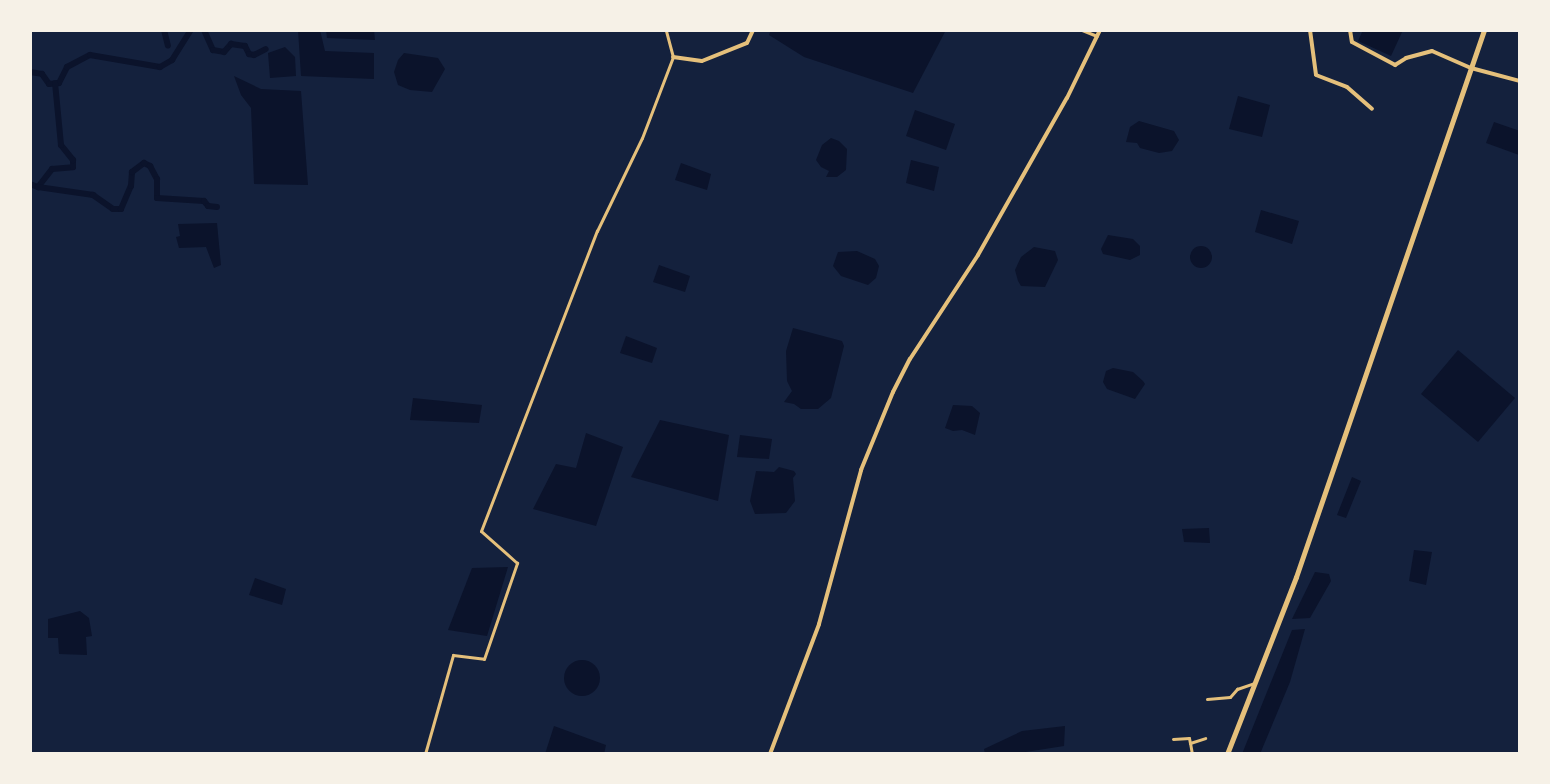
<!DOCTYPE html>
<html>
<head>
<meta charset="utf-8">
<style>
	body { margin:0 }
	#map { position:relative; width:1550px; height:784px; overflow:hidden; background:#14213d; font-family:Helvetica,sans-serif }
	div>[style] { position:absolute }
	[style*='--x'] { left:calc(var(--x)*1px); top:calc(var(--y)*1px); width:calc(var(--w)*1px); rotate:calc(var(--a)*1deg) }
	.water>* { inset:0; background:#0b132b }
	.round { border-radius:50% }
	.canal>* { height:6px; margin:-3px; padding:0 3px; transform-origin:3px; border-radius:3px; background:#0b132b }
	.minor>* { height:3px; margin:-1.5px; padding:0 1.5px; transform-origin:1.5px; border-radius:1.5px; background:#e5c07b }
	.tertiary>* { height:4px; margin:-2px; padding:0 2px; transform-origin:2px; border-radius:2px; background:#e5c07b }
	.trunk>* { height:5px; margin:-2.5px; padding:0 2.5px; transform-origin:2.5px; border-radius:2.5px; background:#e5c07b }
	span { translate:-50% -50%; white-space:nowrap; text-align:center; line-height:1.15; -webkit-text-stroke:5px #f6f1e7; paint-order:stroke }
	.frame { position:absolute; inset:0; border:32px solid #f6f1e7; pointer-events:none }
</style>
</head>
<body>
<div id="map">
	<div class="water">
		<div style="clip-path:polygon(298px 30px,320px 30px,325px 51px,374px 53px,374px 79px,301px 76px)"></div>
		<div style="clip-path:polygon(326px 30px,374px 30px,375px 40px,327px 38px)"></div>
		<div style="clip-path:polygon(771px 30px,946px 30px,913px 93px,804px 57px,769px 35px)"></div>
		<div style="clip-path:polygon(1363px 30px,1403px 30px,1391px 56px,1358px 41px)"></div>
		<div style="clip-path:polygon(285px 47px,295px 57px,296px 76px,270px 78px,268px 53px)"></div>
		<div style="clip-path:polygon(404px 53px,438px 58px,445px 69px,432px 92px,410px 90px,398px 85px,394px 72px,398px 60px)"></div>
		<div style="clip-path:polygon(234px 76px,261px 89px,301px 91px,308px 185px,254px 184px,251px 108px,241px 95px)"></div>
		<div style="clip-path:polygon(1238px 96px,1270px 105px,1262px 137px,1229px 129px)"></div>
		<div style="clip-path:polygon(915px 110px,955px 124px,946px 150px,906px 136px)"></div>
		<div style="clip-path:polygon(1139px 121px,1174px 131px,1179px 140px,1172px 151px,1159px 153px,1140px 148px,1137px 143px,1126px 142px,1130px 127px)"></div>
		<div style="clip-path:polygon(1494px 122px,1520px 131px,1519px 155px,1486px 143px)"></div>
		<div style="clip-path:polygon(831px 138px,839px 141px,847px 149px,846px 170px,837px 177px,826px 177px,829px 171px,821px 167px,816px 160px,822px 145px)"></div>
		<div style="clip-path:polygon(911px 160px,939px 167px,934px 191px,906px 183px)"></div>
		<div style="clip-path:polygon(681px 163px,711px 174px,707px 190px,675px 180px)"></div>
		<div style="clip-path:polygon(1261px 210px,1299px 221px,1292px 244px,1255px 232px)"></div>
		<div style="clip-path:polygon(217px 223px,221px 265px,214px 268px,206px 247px,179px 248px,176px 237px,180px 236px,178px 224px)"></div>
		<div style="clip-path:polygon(1108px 235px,1133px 239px,1140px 246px,1140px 255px,1130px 260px,1103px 254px,1101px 249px)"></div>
		<div class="round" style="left:1190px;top:246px;width:22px;height:22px"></div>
		<div style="clip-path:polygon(1034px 247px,1055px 251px,1058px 260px,1045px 287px,1021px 286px,1018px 281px,1015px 270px,1021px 257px)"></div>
		<div style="clip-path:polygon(857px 251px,875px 259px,879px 266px,876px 278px,868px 285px,841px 276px,833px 266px,838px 252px)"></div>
		<div style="clip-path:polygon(659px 265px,690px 276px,685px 292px,653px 282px)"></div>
		<div style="clip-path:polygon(793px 328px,842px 341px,844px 346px,831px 398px,818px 409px,801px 409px,794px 404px,784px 402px,792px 391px,787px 381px,786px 351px)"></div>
		<div style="clip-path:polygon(626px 336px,657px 348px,652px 363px,620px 353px)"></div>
		<div style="clip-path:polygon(1458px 350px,1515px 398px,1478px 442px,1421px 394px)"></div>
		<div style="clip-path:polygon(1113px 368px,1133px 372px,1143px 381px,1145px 384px,1135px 399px,1107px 389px,1103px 382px,1106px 371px)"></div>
		<div style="clip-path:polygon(413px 398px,482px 405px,479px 423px,410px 420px)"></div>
		<div style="clip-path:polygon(953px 405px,972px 406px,980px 413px,975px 435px,962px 430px,953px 431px,945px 428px)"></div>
		<div style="clip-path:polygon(660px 420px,729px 435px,718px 501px,631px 477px)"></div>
		<div style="clip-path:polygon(586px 433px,623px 447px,596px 526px,533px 509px,556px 464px,576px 468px)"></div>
		<div style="clip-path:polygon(740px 435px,772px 439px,769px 459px,737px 457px)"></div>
		<div style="clip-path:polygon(779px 467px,794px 471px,796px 474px,793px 478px,795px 501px,786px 513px,755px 514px,750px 501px,756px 471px,774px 472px)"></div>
		<div style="clip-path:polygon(1352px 477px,1361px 481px,1346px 518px,1337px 515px)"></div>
		<div style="clip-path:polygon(1209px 528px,1210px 543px,1184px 542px,1182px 529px)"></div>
		<div style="clip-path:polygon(1414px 550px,1432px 552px,1426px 585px,1409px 581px)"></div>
		<div style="clip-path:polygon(508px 567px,487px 636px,448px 630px,472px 568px)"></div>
		<div style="clip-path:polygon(1315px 572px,1329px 574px,1331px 581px,1310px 618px,1292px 619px)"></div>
		<div style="clip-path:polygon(255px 578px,286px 589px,282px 605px,249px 595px)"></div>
		<div style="clip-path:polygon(80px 611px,89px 618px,92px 636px,86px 637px,87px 655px,59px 654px,58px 638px,48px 638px,48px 619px)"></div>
		<div style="clip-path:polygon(1305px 629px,1290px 682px,1260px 754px,1242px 754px,1292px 630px)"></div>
		<div class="round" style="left:564px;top:660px;width:36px;height:36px"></div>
		<div style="clip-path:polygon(554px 726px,606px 745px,604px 754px,545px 754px)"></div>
		<div style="clip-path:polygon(1065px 726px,1064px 746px,1012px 754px,985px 754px,984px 749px,1022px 731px)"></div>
	</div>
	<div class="canal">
		<div style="--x:164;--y:30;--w:16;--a:76"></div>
		<div style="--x:204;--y:30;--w:22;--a:66"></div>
		<div style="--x:213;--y:50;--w:11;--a:10"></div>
		<div style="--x:224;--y:52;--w:11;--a:-49"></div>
		<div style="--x:231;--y:44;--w:14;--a:8"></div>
		<div style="--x:245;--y:46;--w:9;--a:63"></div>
		<div style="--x:249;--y:54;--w:5;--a:11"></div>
		<div style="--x:254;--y:55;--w:13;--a:-27"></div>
		<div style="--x:30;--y:72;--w:12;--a:9"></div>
		<div style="--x:42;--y:74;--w:12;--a:55"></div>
		<div style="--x:49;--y:84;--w:10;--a:-6"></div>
		<div style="--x:59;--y:83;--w:18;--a:-63"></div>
		<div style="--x:67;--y:67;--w:26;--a:-28"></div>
		<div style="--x:90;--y:55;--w:71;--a:9.7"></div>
		<div style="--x:160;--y:67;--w:14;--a:-30"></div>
		<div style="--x:172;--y:60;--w:36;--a:-58"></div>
		<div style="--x:30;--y:184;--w:9;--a:21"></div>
		<div style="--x:38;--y:187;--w:23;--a:-52"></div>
		<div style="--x:52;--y:169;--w:21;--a:-5"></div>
		<div style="--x:73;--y:167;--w:7;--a:-90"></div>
		<div style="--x:73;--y:160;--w:19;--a:-129"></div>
		<div style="--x:61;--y:145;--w:62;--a:-95.5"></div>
		<div style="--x:38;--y:187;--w:56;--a:8.3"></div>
		<div style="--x:93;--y:195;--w:24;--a:35"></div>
		<div style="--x:113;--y:209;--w:8;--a:0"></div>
		<div style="--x:121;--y:209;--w:25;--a:-67"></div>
		<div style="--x:131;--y:186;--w:14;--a:-86"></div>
		<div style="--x:132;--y:172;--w:15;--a:-37"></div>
		<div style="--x:144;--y:163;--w:7;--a:27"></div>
		<div style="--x:150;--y:166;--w:15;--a:62"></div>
		<div style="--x:157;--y:179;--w:19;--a:90"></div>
		<div style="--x:157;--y:198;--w:47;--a:3.7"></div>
		<div style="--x:204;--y:201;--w:6;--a:51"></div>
		<div style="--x:208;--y:206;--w:9;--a:6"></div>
	</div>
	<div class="minor">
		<div style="--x:1082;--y:30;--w:16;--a:22"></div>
		<div style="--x:1207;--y:699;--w:23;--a:-5"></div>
		<div style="--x:1230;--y:697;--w:11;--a:-49"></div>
		<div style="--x:1237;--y:689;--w:18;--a:-19"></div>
		<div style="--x:1173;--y:739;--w:16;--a:-4"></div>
		<div style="--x:1189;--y:738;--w:5;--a:79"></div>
		<div style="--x:425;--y:754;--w:103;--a:-74.2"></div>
		<div style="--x:453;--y:655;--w:31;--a:7"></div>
		<div style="--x:484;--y:659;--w:102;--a:-71"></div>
		<div style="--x:517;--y:563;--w:48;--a:-138.4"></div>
		<div style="--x:481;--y:531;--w:322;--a:-68.9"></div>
		<div style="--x:597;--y:231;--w:103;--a:-64.2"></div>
		<div style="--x:642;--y:138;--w:87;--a:-69.1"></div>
		<div style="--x:673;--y:57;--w:28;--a:-105"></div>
		<div style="--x:1192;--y:754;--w:11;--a:-100"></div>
		<div style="--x:1190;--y:743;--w:16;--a:-18"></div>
	</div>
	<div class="tertiary">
		<div style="--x:1310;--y:30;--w:45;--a:82.4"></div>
		<div style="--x:1316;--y:75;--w:33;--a:21"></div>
		<div style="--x:1347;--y:87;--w:33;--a:41"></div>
		<div style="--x:1350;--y:30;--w:12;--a:81"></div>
		<div style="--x:1352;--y:42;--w:49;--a:28.1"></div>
		<div style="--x:1395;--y:65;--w:13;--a:-32"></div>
		<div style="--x:1406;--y:58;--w:27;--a:-15"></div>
		<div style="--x:1432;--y:51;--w:43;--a:23.6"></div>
		<div style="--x:1471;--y:68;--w:51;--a:14.9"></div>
		<div style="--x:673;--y:57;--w:29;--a:8"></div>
		<div style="--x:702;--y:61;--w:48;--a:-21.8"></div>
		<div style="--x:747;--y:43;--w:14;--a:-65"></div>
		<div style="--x:770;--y:754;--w:139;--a:-69.3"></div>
		<div style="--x:819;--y:624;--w:160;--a:-74.7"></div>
		<div style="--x:861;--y:470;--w:84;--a:-67.7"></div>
		<div style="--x:893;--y:392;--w:37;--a:-63"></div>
		<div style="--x:910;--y:359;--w:124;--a:-56.8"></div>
		<div style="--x:978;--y:255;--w:180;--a:-60.5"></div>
		<div style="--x:1067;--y:98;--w:76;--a:-64.1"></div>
	</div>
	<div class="trunk">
		<div style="--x:1227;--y:754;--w:190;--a:-68.7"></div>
		<div style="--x:1296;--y:577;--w:578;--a:-71.03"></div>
	</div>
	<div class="frame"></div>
</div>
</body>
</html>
